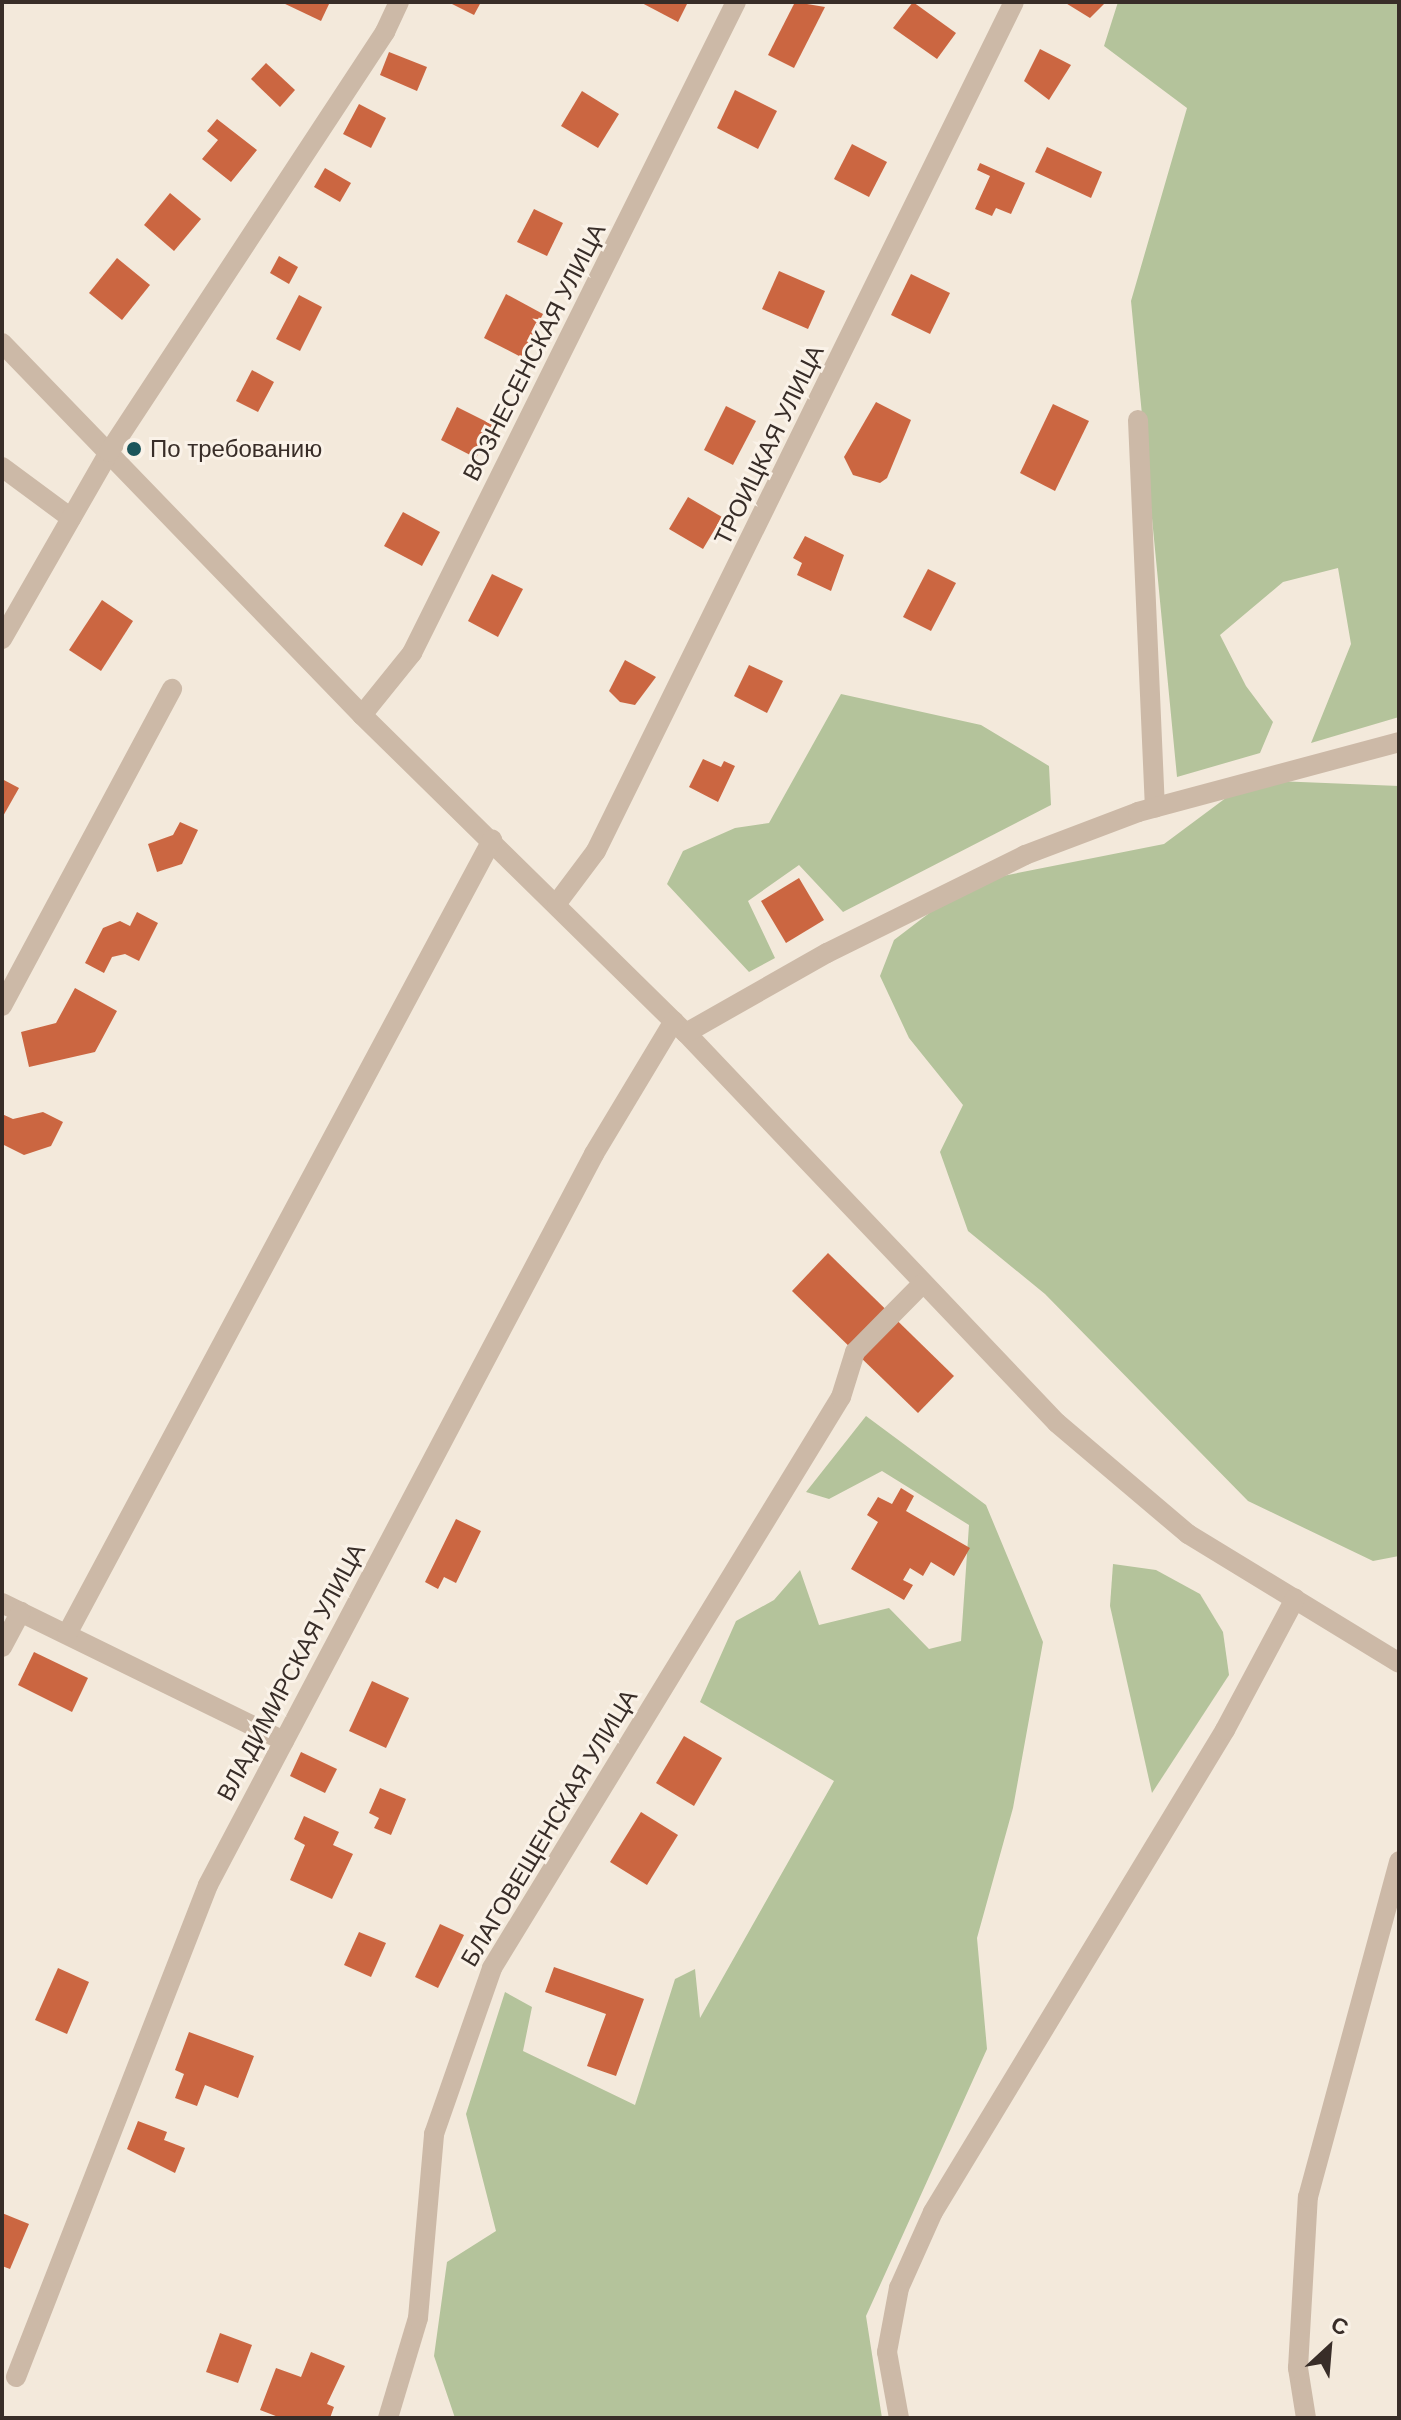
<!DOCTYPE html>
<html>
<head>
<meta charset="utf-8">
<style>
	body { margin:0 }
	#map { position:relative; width:1401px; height:2420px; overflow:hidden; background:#f3e9db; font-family:Helvetica,sans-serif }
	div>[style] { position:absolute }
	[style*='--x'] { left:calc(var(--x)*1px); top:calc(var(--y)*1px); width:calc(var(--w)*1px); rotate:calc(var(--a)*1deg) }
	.green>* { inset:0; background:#b4c39b }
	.building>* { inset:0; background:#cb6641 }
	.minor>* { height:20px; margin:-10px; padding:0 10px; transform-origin:10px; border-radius:10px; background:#ccb9a7 }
	.dots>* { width:22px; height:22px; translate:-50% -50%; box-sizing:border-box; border:4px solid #faf2e8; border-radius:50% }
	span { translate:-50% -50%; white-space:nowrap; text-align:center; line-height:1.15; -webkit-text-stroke:6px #faf2e8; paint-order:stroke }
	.street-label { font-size:24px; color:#382d28 }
	.poi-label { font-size:24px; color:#382d28 }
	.left { translate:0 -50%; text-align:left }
	.frame { position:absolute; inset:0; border:4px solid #382d28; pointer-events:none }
	.north { position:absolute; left:1289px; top:2308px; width:80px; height:80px; -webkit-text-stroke:6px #faf2e8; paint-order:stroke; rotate:26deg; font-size:22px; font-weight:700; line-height:32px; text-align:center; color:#382d28 }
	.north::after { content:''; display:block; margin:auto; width:28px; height:36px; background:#382d28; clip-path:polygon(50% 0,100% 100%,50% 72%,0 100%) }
</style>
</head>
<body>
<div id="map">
	<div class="green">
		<div style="clip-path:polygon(1118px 2px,1399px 2px,1399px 717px,1311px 743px,1351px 644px,1338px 568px,1283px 582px,1220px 635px,1246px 686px,1273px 722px,1260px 753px,1177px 777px,1131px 301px,1187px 108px,1104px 46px)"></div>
		<div style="clip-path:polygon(841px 694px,981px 725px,1049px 766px,1051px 805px,843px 912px,799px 865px,748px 901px,775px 958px,749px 972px,667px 884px,683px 851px,735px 828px,769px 823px)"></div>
		<div style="clip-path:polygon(1250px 780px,1399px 786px,1399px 1556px,1373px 1561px,1248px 1501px,1045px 1294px,968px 1231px,940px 1152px,963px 1105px,909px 1038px,880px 976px,894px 940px,932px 911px,952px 886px,1164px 844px)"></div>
		<div style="clip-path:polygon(866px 1416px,986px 1505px,1043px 1642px,1013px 1808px,977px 1938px,987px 2049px,866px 2316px,882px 2418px,455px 2418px,434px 2356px,447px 2262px,496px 2231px,466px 2114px,505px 1992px,532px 2007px,523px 2051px,635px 2105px,675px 1979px,695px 1969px,700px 2018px,834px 1781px,700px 1702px,736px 1621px,774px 1600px,800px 1570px,819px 1625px,889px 1608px,929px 1649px,961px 1641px,969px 1525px,882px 1471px,829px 1499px,806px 1492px)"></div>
		<div style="clip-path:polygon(1113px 1564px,1156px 1570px,1200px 1594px,1223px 1632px,1229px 1675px,1152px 1793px,1110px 1606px)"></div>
	</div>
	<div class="building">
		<div style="clip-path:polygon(281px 2px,330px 2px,321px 21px)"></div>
		<div style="clip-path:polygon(448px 2px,481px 2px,474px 15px)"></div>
		<div style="clip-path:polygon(640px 2px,688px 2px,678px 22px)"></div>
		<div style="clip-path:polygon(795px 2px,825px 7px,794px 68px,768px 55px)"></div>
		<div style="clip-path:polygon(913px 2px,956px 33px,937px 59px,893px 28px)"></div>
		<div style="clip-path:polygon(1064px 2px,1106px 2px,1090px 18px)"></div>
		<div style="clip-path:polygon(1040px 49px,1071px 65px,1049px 100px,1024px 81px)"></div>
		<div style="clip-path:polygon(389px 52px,427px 67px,417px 91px,380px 75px)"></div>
		<div style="clip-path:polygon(266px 63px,295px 90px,280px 107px,251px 79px)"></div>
		<div style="clip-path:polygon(735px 90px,777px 111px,758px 149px,717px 128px)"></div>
		<div style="clip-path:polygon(582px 91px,619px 114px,598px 148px,561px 126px)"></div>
		<div style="clip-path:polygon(359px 104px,386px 118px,371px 148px,343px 134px)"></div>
		<div style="clip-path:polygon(217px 119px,257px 150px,231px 182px,202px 159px,218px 140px,207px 131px)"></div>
		<div style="clip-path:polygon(852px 144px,887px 162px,869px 197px,834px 179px)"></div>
		<div style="clip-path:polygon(1047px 147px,1102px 172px,1091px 198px,1035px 172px)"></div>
		<div style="clip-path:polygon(980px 163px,1025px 183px,1011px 214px,996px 208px,992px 216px,975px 209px,990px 176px,977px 170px)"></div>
		<div style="clip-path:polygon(325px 168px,351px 183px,340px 202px,314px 187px)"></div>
		<div style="clip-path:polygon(170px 193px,201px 219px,174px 251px,144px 225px)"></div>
		<div style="clip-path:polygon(534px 209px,563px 223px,547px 256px,517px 242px)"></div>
		<div style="clip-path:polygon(279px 256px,298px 267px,289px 284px,270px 273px)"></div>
		<div style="clip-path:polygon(117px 258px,150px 285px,122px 320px,89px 293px)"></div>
		<div style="clip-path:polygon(779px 271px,825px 291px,808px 329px,762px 309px)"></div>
		<div style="clip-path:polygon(911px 274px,950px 293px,930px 334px,891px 315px)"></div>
		<div style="clip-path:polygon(506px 294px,543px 314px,521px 357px,484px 338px)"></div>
		<div style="clip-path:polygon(299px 295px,322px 307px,300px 351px,276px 339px)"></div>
		<div style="clip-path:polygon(252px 370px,274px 382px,258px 412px,236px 401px)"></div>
		<div style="clip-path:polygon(876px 402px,911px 420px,887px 478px,880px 483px,853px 475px,844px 457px)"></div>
		<div style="clip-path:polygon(1053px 404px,1089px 421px,1055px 491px,1020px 473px)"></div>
		<div style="clip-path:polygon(726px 406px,756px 421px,733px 465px,704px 450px)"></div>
		<div style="clip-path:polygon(457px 407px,493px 425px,476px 458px,441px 440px)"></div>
		<div style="clip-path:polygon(688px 497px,722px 517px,703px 549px,669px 529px)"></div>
		<div style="clip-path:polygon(403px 512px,440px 532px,422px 566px,384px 546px)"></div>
		<div style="clip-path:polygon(805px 536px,844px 555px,831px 591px,797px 575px,802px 563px,793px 558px)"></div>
		<div style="clip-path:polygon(928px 569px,956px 583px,931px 631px,903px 617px)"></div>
		<div style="clip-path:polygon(492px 574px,523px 589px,498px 637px,468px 621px)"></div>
		<div style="clip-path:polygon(102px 600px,133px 621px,101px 671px,69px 650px)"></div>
		<div style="clip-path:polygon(625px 660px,656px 677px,635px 705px,620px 702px,609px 691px)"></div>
		<div style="clip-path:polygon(749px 665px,783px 681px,767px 713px,734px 696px)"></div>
		<div style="clip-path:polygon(703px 759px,721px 767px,724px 761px,735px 766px,718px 802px,689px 787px)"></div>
		<div style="clip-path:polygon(2px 779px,19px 788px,2px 818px)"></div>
		<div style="clip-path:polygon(180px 822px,198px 830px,182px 864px,157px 872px,148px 844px,173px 835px)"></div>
		<div style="clip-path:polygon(799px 878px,824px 920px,786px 943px,761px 901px)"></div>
		<div style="clip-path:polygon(137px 912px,158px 923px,139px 961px,125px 954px,112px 957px,104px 973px,85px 963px,103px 928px,120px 921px,130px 926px)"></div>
		<div style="clip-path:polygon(75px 988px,117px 1011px,95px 1052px,29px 1067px,21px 1032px,56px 1023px)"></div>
		<div style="clip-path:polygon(43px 1112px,63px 1122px,51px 1146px,24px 1155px,2px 1144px,2px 1114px,13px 1119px)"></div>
		<div style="clip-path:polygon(828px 1253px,954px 1376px,918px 1413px,792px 1291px)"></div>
		<div style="clip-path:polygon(901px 1488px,914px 1496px,906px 1511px,970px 1548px,954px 1576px,931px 1562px,923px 1576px,910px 1568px,903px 1580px,913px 1585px,904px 1600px,851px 1569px,878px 1522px,867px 1515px,878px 1497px,892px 1504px)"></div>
		<div style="clip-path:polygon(456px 1519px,481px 1531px,456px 1583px,444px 1577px,438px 1589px,425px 1582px)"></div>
		<div style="clip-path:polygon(34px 1652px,88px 1678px,72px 1712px,18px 1685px)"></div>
		<div style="clip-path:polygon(372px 1681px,409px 1698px,386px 1748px,349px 1731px)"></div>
		<div style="clip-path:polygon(684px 1736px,722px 1758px,694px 1806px,656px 1783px)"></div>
		<div style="clip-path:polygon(301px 1752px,337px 1769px,325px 1793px,290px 1776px)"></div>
		<div style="clip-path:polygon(380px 1788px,406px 1799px,391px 1835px,374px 1828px,379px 1818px,369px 1813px)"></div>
		<div style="clip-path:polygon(641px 1812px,678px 1835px,647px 1885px,610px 1862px)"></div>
		<div style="clip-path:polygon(304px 1816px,339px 1832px,333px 1845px,353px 1854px,332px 1899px,290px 1880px,305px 1845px,294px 1839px)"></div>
		<div style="clip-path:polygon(440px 1924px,464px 1935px,438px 1988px,415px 1977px)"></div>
		<div style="clip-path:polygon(359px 1932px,386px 1943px,371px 1977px,344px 1965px)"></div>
		<div style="clip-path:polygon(554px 1967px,644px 1999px,616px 2076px,587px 2066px,606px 2014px,545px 1992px)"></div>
		<div style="clip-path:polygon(58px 1968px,89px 1982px,67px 2034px,35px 2020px)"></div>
		<div style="clip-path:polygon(189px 2032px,254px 2056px,238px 2098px,205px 2085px,197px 2106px,175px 2098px,184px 2074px,175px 2070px)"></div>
		<div style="clip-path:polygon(138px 2121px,167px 2132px,164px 2140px,185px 2148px,175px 2173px,127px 2149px)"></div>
		<div style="clip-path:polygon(2px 2213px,29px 2224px,10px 2269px,2px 2266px)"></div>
		<div style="clip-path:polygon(220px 2333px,252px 2345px,238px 2383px,206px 2372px)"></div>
		<div style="clip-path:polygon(311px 2352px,345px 2366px,327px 2404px,334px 2407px,330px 2418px,281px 2418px,260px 2410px,276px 2368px,301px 2377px)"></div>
	</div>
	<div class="minor">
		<div style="--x:2;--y:343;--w:518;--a:45.94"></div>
		<div style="--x:362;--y:715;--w:454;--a:44.5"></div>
		<div style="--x:686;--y:1033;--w:538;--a:46.43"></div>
		<div style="--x:1057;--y:1423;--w:172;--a:40.3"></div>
		<div style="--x:1188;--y:1534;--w:247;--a:31.4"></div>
		<div style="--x:1138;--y:420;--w:388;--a:87.5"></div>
		<div style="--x:2;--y:467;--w:86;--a:36.5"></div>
		<div style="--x:2;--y:639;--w:215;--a:-60.2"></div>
		<div style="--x:109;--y:452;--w:503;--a:-56.69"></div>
		<div style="--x:385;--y:32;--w:33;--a:-65"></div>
		<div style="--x:362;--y:715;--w:80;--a:-51.1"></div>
		<div style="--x:412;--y:653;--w:727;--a:-63.54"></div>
		<div style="--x:557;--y:903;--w:65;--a:-53.1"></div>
		<div style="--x:596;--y:851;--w:946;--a:-63.79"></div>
		<div style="--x:2;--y:1006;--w:360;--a:-61.8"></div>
		<div style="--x:686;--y:1033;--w:162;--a:-29.6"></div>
		<div style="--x:827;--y:953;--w:221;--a:-26.3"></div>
		<div style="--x:1025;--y:855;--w:121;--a:-20.8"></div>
		<div style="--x:1138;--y:812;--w:270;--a:-15"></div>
		<div style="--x:2;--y:1603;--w:314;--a:26.1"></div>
		<div style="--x:67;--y:1634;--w:901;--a:-61.84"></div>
		<div style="--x:2;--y:1647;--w:40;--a:-62"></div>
		<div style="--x:16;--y:2377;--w:528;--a:-68.68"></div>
		<div style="--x:208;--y:1885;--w:827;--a:-62.16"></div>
		<div style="--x:594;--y:1154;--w:155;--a:-59"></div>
		<div style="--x:388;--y:2418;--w:104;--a:-73.3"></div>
		<div style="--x:418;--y:2318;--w:185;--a:-85"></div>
		<div style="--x:434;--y:2134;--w:176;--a:-70.7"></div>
		<div style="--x:492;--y:1968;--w:669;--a:-58.57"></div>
		<div style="--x:841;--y:1397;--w:47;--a:-72.7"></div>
		<div style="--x:855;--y:1352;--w:97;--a:-45.4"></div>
		<div style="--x:899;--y:2418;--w:67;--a:-100.3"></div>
		<div style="--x:887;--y:2352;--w:65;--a:-79.4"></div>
		<div style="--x:899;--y:2288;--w:83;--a:-65.9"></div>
		<div style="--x:933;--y:2212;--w:564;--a:-58.79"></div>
		<div style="--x:1225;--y:1730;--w:149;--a:-61.9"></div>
		<div style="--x:1306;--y:2418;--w:51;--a:-99.1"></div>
		<div style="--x:1298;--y:2368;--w:171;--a:-86.7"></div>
		<div style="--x:1308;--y:2197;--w:348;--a:-74.8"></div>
	</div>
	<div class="dots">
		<div style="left:134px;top:449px;background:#1b555b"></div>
	</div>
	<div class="street-label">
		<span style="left:534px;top:352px;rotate:-63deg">ВОЗНЕСЕНСКАЯ УЛИЦА</span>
		<span style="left:769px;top:445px;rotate:-64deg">ТРОИЦКАЯ УЛИЦА</span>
		<span style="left:291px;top:1672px;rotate:-62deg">ВЛАДИМИРСКАЯ УЛИЦА</span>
		<span style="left:549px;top:1828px;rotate:-59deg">БЛАГОВЕЩЕНСКАЯ УЛИЦА</span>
	</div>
	<div class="poi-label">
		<span class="left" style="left:150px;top:449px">По требованию</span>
	</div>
	<div class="frame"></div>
	<div class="north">С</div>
</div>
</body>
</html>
